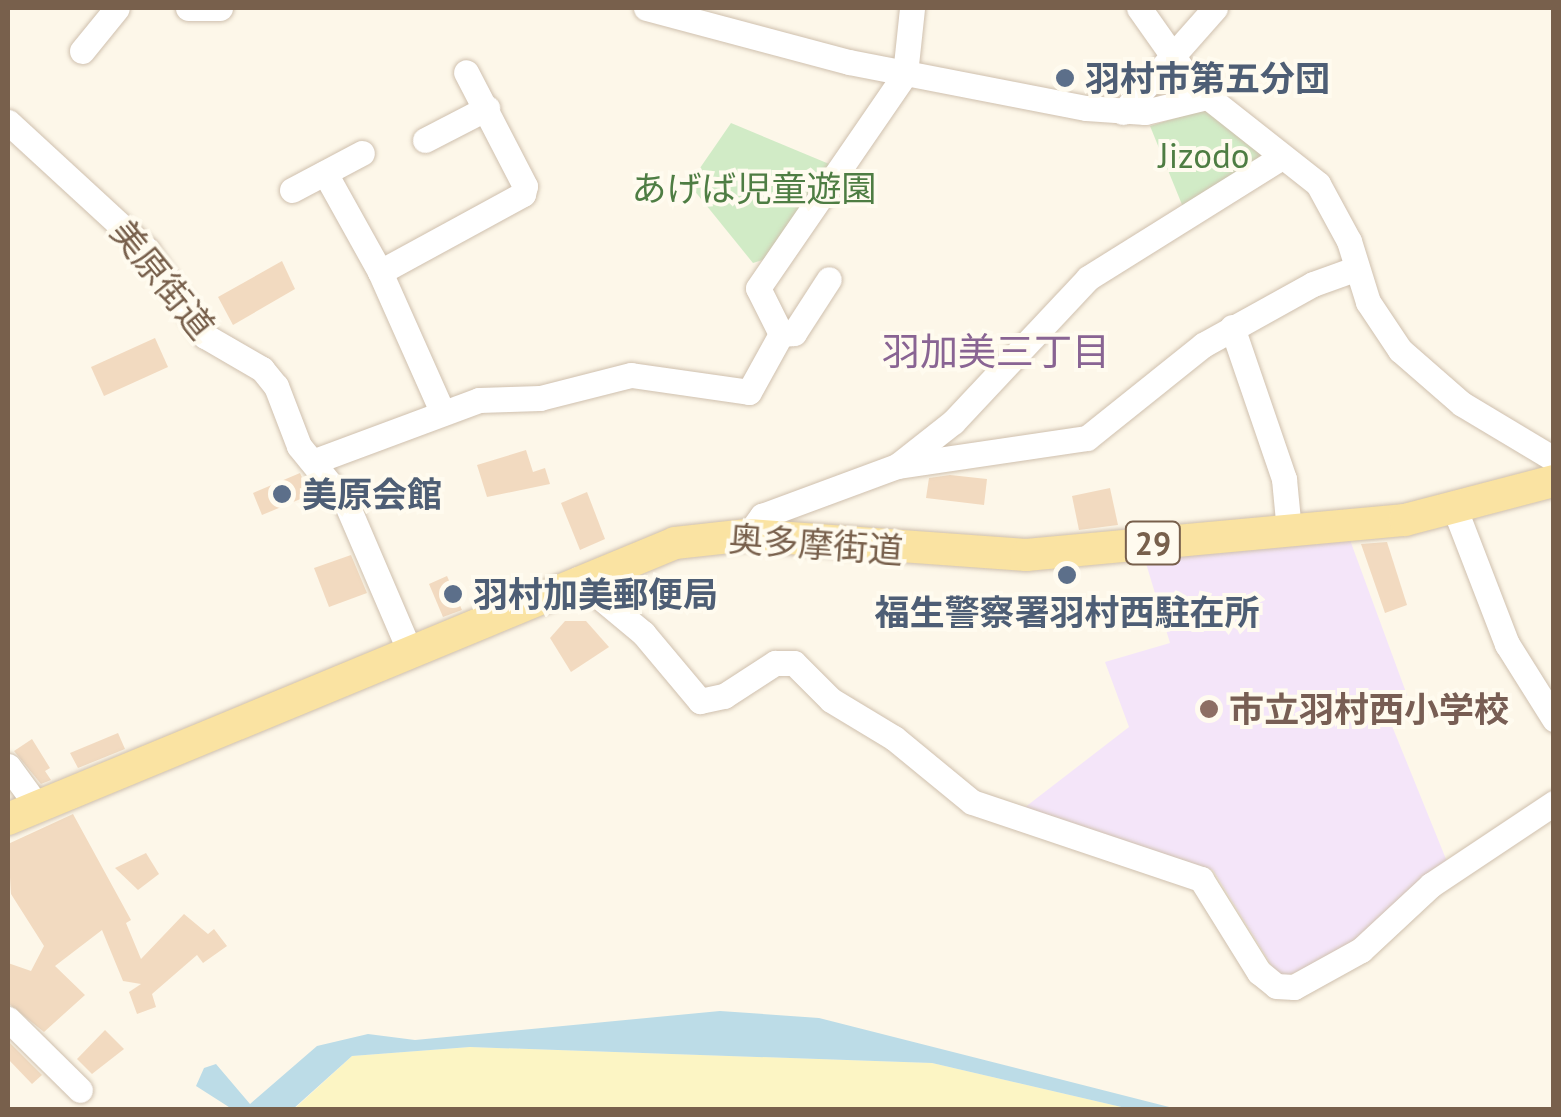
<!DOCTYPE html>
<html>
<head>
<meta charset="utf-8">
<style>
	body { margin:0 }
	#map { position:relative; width:1561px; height:1117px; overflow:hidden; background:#fdf7e9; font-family:"PT Sans","Noto Sans JP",sans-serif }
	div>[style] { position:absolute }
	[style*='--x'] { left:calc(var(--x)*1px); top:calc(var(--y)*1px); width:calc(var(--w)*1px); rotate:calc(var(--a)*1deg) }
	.education>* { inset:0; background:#f4e5f9 }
	.green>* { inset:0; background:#d1ebc6 }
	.sand>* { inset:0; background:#fcf5c4 }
	.water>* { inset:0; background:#bcdce7 }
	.building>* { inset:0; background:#f2dac0 }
	.roads { filter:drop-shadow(0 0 2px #cfc0ae) drop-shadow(0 0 2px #cfc0ae) }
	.minor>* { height:25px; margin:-12.5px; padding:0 12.5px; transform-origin:12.5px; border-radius:12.5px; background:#fff }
	.major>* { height:32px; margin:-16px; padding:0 16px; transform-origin:16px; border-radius:16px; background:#fae3a2 }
	.dots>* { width:28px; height:28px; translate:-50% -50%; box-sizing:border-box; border:5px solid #fffbef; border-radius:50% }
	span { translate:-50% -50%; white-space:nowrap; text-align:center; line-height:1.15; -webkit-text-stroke:8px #fffbef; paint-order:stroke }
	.shield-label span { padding:2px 8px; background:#fffbef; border:2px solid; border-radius:8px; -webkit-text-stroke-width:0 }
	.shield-label { font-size:32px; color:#78604c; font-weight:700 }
	.service-label { font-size:35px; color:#4e5e75; font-weight:700 }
	.left { translate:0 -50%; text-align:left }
	.park-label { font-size:35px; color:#4e7d43 }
	.street-label { font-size:35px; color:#78604c }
	.education-label { font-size:35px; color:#785e54; font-weight:700 }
	.neighbourhood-label { font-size:38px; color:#896493 }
	.frame { position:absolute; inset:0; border:10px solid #78604c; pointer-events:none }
</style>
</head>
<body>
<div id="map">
	<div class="education">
		<div style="clip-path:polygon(1350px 540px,1407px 695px,1388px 716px,1448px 864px,1359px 944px,1280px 979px,1213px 870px,1024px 808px,1129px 727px,1105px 662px,1170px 643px,1145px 560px)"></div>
	</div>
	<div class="green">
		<div style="clip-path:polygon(1212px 107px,1271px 162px,1185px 212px,1150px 126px)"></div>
		<div style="clip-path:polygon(731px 123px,834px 166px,769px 258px,753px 263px,689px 184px)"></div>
	</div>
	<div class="sand">
		<div style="clip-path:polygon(470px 1047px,932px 1063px,1130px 1109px,293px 1110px,352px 1056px)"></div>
	</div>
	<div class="water">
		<div style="clip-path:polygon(720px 1011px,819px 1018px,1177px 1109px,1130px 1109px,932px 1063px,470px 1047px,352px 1056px,293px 1109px,232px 1109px,196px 1086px,204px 1068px,216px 1064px,250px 1104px,317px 1046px,368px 1034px,415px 1040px)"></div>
	</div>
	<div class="building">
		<div style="clip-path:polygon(282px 261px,295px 289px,233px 325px,218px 297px)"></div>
		<div style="clip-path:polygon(155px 338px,168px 367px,104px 396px,91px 367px)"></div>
		<div style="clip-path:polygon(526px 450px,533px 472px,545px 468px,550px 484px,487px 497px,477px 465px)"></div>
		<div style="clip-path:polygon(300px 473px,310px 495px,262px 515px,253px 493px)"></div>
		<div style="clip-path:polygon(950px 475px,987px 479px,984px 505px,926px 498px,929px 478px)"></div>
		<div style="clip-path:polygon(1110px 488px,1118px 525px,1079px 530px,1072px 496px)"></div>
		<div style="clip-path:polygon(587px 492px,605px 539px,580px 550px,561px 503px)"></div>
		<div style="clip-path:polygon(1387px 542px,1407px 605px,1385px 613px,1361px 544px)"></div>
		<div style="clip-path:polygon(351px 555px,367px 593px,329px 607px,314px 568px)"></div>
		<div style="clip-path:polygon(447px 576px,462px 610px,443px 617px,429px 584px)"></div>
		<div style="clip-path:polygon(565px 621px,586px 621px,609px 647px,571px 672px,550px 638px)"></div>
		<div style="clip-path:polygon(118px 733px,125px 749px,78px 768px,70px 753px)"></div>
		<div style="clip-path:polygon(32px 739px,50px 768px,45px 771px,51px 780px,41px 784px,14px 751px)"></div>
		<div style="clip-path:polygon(73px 814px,131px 920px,126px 923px,141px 959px,184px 914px,208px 934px,214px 929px,227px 946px,203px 963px,197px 955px,152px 994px,156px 1007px,137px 1014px,129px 992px,141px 984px,123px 981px,102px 930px,55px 966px,85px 995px,44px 1032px,8px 1003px,8px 963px,31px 971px,44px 946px,11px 894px,8px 844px)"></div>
		<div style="clip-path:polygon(146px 853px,159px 874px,138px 890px,115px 868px)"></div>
		<div style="clip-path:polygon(105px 1030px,124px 1049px,92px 1074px,77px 1059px)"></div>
		<div style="clip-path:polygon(8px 1041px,42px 1075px,32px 1084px,8px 1059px)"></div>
	</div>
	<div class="roads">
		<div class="minor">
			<div style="--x:188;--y:8;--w:32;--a:0"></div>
			<div style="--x:646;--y:8;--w:210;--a:14.9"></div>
			<div style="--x:849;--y:62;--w:241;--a:11"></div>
			<div style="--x:1086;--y:108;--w:59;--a:3.9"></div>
			<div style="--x:1145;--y:112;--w:64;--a:-13.6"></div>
			<div style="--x:1139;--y:8;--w:95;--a:54.8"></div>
			<div style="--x:1194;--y:86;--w:158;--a:38.3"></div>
			<div style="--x:1318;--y:184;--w:65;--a:61.5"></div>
			<div style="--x:1349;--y:241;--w:64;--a:72.7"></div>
			<div style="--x:1368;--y:302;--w:58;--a:56.3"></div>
			<div style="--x:1400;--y:350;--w:82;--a:41.1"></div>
			<div style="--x:1462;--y:404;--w:107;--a:30.9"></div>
			<div style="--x:82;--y:51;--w:55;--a:-50.9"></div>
			<div style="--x:1123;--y:112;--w:139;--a:-48.5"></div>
			<div style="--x:8;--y:122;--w:189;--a:42.6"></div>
			<div style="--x:147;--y:250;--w:104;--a:56"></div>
			<div style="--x:205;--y:336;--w:66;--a:30.1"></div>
			<div style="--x:262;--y:369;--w:22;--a:51"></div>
			<div style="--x:276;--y:386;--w:64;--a:69"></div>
			<div style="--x:299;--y:446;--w:76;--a:50.9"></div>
			<div style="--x:347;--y:505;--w:162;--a:66.8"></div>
			<div style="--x:425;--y:140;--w:70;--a:-27.3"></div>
			<div style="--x:325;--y:173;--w:113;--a:60.9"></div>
			<div style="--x:380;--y:272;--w:152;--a:66"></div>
			<div style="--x:292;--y:190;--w:79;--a:-27.9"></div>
			<div style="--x:380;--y:272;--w:163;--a:-28.6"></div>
			<div style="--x:523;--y:194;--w:8;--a:-76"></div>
			<div style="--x:525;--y:186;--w:128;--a:-117.4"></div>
			<div style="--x:1232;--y:327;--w:161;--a:71.1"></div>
			<div style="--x:1284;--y:479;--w:52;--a:84.5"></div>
			<div style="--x:781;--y:334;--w:51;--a:-116.6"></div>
			<div style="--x:758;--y:288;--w:260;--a:-55.5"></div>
			<div style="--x:905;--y:74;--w:66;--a:-83.9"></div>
			<div style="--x:315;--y:461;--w:175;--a:-20.4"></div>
			<div style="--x:479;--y:400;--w:61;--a:-1.9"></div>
			<div style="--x:540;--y:398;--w:94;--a:-14.2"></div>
			<div style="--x:631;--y:375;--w:119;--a:8.2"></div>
			<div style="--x:749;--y:392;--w:66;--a:-61.1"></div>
			<div style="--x:781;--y:334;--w:13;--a:-4"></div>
			<div style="--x:794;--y:333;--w:64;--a:-57.1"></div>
			<div style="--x:897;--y:466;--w:71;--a:-38.2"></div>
			<div style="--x:953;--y:422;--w:197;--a:-46.8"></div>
			<div style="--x:1088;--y:278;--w:226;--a:-32"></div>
			<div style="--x:1456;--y:512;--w:142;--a:68.9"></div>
			<div style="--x:1507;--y:644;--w:89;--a:57.9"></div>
			<div style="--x:748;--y:535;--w:24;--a:-54"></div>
			<div style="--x:762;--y:516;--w:144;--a:-20.3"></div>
			<div style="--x:897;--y:466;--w:192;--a:-8.4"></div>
			<div style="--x:1087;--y:438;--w:149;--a:-38.7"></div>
			<div style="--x:1203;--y:345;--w:126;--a:-29"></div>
			<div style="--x:1313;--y:284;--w:45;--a:-19.7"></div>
			<div style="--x:578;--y:579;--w:85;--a:39.7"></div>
			<div style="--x:643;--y:633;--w:89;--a:50"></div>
			<div style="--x:700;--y:701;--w:25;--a:-12"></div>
			<div style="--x:724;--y:696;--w:61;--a:-32.9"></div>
			<div style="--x:775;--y:663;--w:19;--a:0"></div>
			<div style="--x:794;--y:663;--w:52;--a:45"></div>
			<div style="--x:831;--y:700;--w:74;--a:31.1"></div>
			<div style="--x:894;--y:738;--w:101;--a:39.4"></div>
			<div style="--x:972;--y:802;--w:242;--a:18.6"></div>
			<div style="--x:1201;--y:879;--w:110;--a:58.1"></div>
			<div style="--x:1259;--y:972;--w:22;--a:39"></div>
			<div style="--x:1276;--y:986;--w:18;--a:3"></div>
			<div style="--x:1294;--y:987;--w:77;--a:-28.9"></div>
			<div style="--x:1361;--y:950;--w:96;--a:-42.9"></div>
			<div style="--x:1431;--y:885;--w:148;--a:-33.7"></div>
			<div style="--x:8;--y:766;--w:51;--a:53.8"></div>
			<div style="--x:8;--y:1019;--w:101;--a:44.6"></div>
		</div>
		<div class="major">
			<div style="--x:8;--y:819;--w:722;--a:-22.48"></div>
			<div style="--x:675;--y:543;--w:73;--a:-6.3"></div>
			<div style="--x:748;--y:535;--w:279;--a:4.1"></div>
			<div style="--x:1026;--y:555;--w:381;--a:-5.3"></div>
			<div style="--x:1405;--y:520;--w:154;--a:-14.7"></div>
		</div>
	</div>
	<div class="dots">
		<div style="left:1065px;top:78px;background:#5c6f8a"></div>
		<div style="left:282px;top:494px;background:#5c6f8a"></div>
		<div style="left:1067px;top:575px;background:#5c6f8a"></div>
		<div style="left:453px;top:594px;background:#5c6f8a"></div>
		<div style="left:1209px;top:709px;background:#8d6e63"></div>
	</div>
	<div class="shield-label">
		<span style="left:1153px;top:543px">29</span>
	</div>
	<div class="service-label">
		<span class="left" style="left:1085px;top:78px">羽村市第五分団</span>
		<span class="left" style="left:302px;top:494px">美原会館</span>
		<span class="left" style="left:473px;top:594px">羽村加美郵便局</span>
		<span style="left:1067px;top:612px">福生警察署羽村西駐在所</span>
	</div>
	<div class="park-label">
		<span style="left:1204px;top:155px">Jizodo</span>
		<span style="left:754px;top:188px">あげば児童遊園</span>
	</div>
	<div class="street-label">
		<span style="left:163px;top:279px;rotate:51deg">美原街道</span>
		<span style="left:816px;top:544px;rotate:4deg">奥多摩街道</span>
	</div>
	<div class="education-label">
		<span class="left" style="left:1229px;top:709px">市立羽村西小学校</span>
	</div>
	<div class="neighbourhood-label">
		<span style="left:996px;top:351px">羽加美三丁目</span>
	</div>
	<div class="frame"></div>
</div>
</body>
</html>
